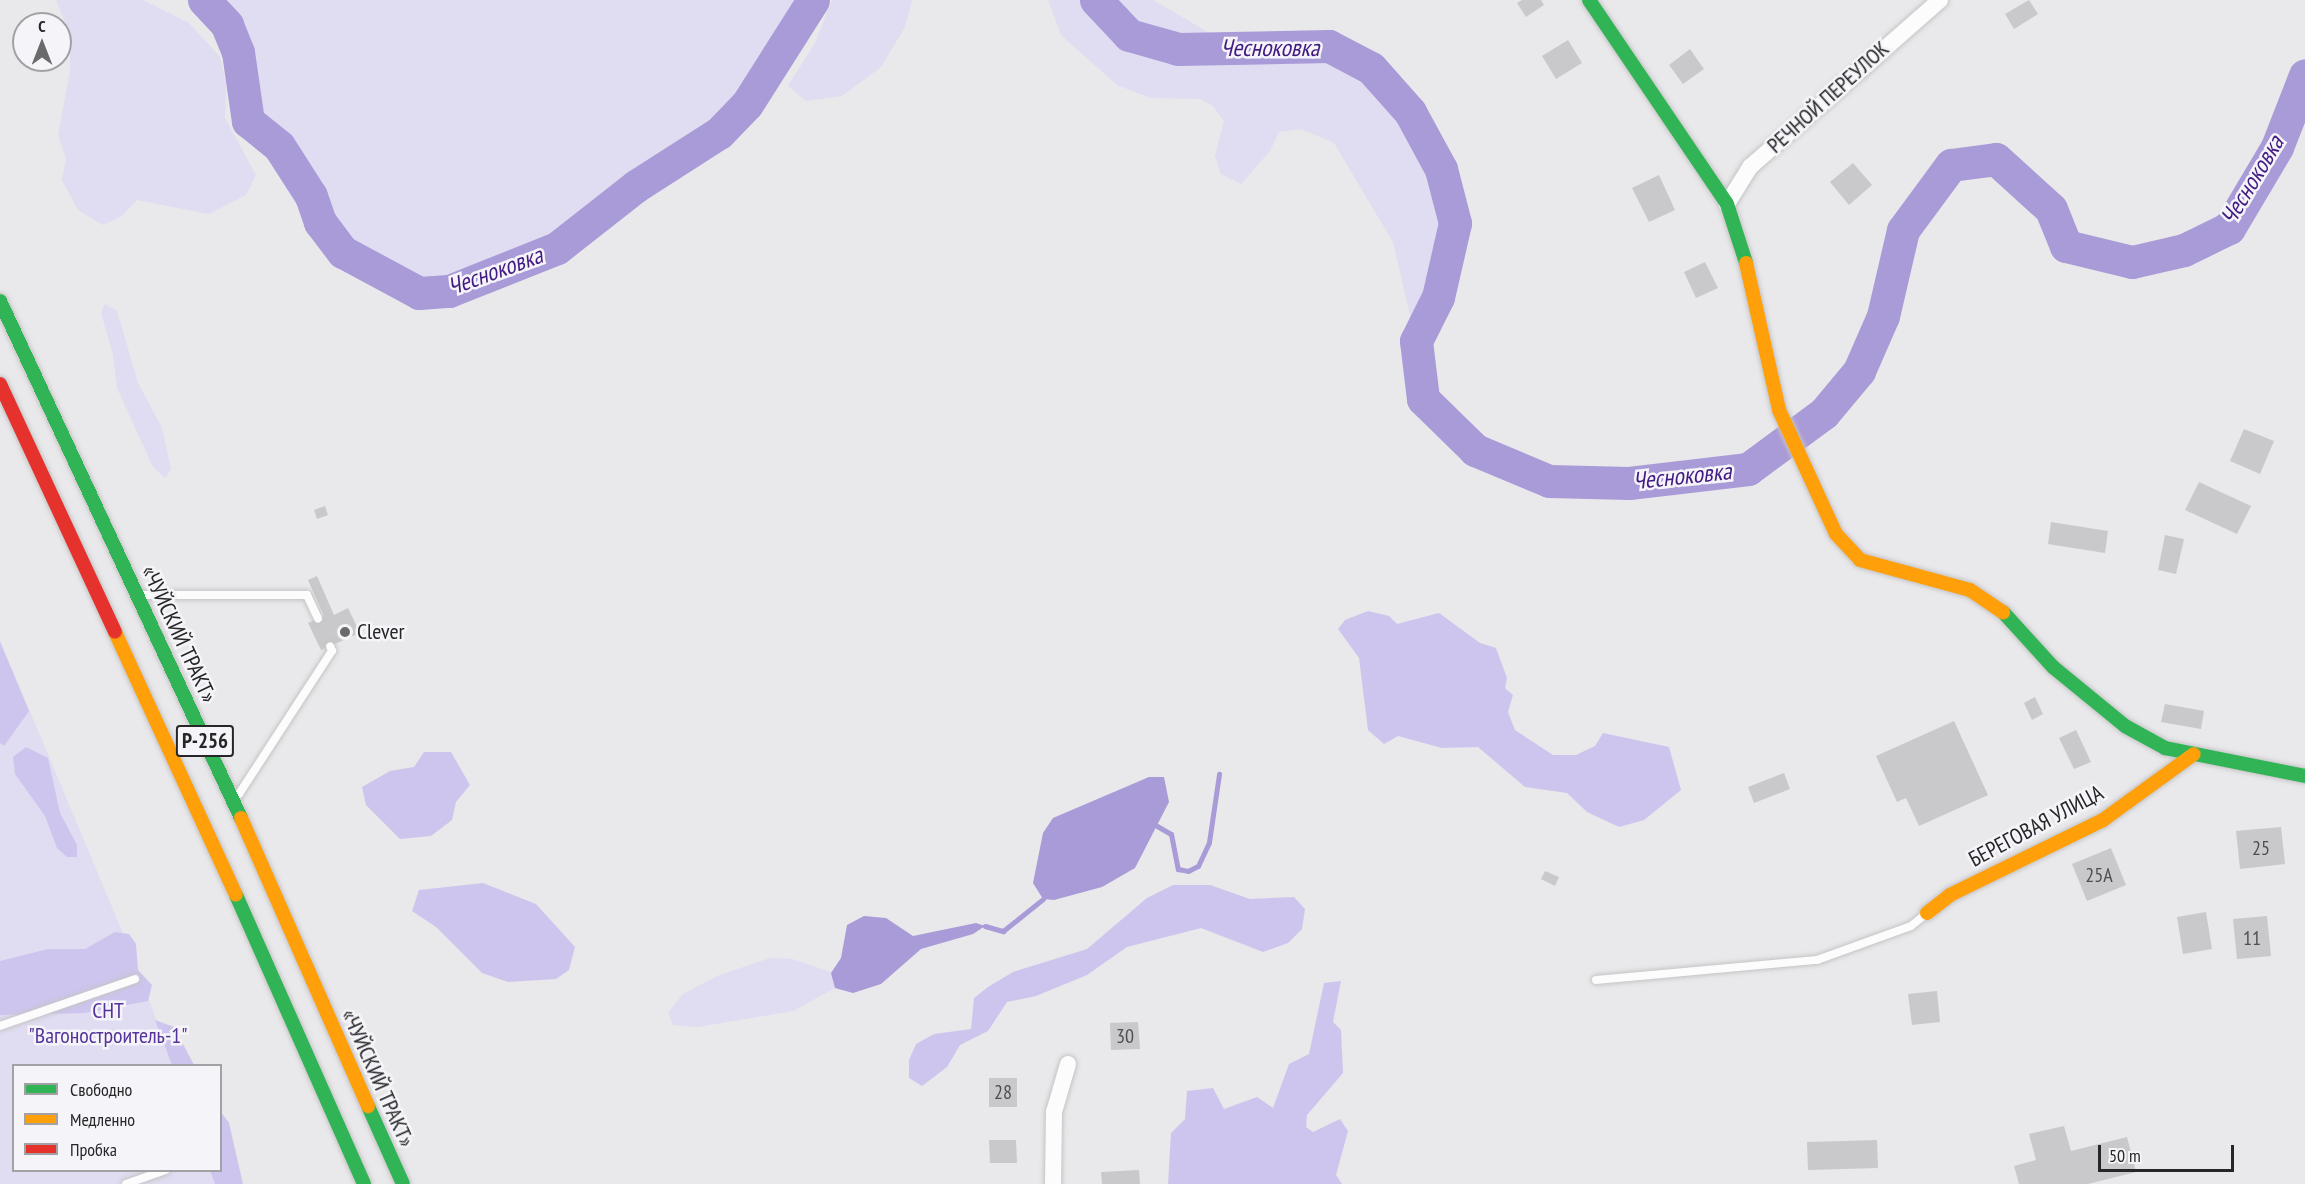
<!DOCTYPE html>
<html>
<head>
<meta charset="utf-8">
<style>
	body { margin:0 }
	#map { position:relative; width:2305px; height:1184px; overflow:hidden; background:#e9e8ea; font-family:"PT Sans Narrow",sans-serif }
	div>[style] { position:absolute }
	[style*='--x'] { left:calc(var(--x)*1px); top:calc(var(--y)*1px); width:calc(var(--w)*1px); rotate:calc(var(--a)*1deg) }
	.green>* { inset:0; background:#e0dcf1 }
	.forest>* { inset:0; background:#cec5ee }
	.water>* { inset:0; background:#a99ad8 }
	.stream>* { height:5px; margin:-2.5px; padding:0 2.5px; transform-origin:2.5px; border-radius:2.5px; background:#a99ad8 }
	.river>* { height:33px; margin:-16.5px; padding:0 16.5px; transform-origin:16.5px; border-radius:16.5px; background:#a99ad8 }
	.building>* { inset:0; background:#c9c9cb }
	.roads { filter:drop-shadow(0 0 2px #c5c4c6) drop-shadow(0 0 2px #c5c4c6) }
	.lane>* { height:8px; margin:-4px; padding:0 4px; transform-origin:4px; border-radius:4px; background:#fcfcfc }
	.street>* { height:16px; margin:-8px; padding:0 8px; transform-origin:8px; border-radius:8px; background:#fcfcfc }
	.fast>* { height:14px; margin:-7px; padding:0 7px; transform-origin:7px; border-radius:7px; background:#30b455 }
	.slow>* { height:14px; margin:-7px; padding:0 7px; transform-origin:7px; border-radius:7px; background:#ff9f0a }
	.jam>* { height:14px; margin:-7px; padding:0 7px; transform-origin:7px; border-radius:7px; background:#e5322d }
	.dots>* { width:16px; height:16px; translate:-50% -50%; box-sizing:border-box; border:3px solid #f5f4f9; border-radius:50% }
	span { translate:-50% -50%; white-space:nowrap; text-align:center; line-height:1.15; -webkit-text-stroke:5px #f5f4f9; paint-order:stroke }
	.number-label { font-size:20px; color:#4f4f51 }
	.number-label span { -webkit-text-stroke-width:0 }
	.shield-label span { padding:2px 4px; background:#f5f4f9; border:2px solid; border-radius:4px; -webkit-text-stroke-width:0 }
	.shield-label { font-size:21px; color:#262628; font-weight:700 }
	.street-label { font-size:22px; color:#262628 }
	.poi-label { font-size:22px; color:#262628 }
	.left { translate:0 -50%; text-align:left }
	.park-label { font-size:22px; color:#55339a }
	.water-label { font-size:24px; color:#411a82; font-style:italic }
	.legend { position:absolute; left:12px; top:1064px; width:210px; height:108px; box-sizing:border-box; background:#f5f4f9; border:2px solid #a2a2a5; margin:0; padding:8px 10px; list-style:none; font-size:18px; color:#262628 }
	.legend li { display:flex; align-items:center; gap:12px; height:30px }
	.legend b { width:30px; border:2px solid #a2a2a5 }
	.north { position:absolute; left:12px; top:12px; width:60px; height:60px; box-sizing:border-box; background:#f5f4f9; border:2px solid #a2a2a5; border-radius:50%; rotate:0deg; font-size:16px; font-weight:700; line-height:24px; text-align:center; color:#262628 }
	.north::after { content:''; display:block; margin:auto; width:21px; height:27px; background:#6a6a6c; clip-path:polygon(50% 0,100% 100%,50% 72%,0 100%) }
	.scale { position:absolute; left:2098px; top:1145px; width:136px; height:27px; box-sizing:border-box; border:3px solid #262628; border-top:0; padding-left:8px; font-size:18px; line-height:21px; white-space:nowrap; color:#262628; -webkit-text-stroke:4px #f5f4f9; paint-order:stroke }
</style>
</head>
<body>
<div id="map">
	<div class="green">
		<div style="clip-path:polygon(56px 0,143px 0,189px 23px,220px 57px,226px 84px,225px 118px,256px 175px,246px 195px,209px 214px,137px 200px,122px 216px,103px 225px,78px 210px,62px 180px,66px 158px,58px 135px,70px 71px,70px 34px)"></div>
		<div style="clip-path:polygon(204px 0,813px 0,747px 104px,719px 133px,636px 186px,557px 248px,449px 291px,419px 293px,343px 252px,320px 222px,311px 196px,279px 146px,248px 121px,237px 52px,227px 25px)"></div>
		<div style="clip-path:polygon(832px 0,912px 0,905px 27px,881px 67px,842px 96px,806px 101px,788px 86px,815px 43px)"></div>
		<div style="clip-path:polygon(1048px 0,1153px 0,1235px 48px,1329px 46px,1371px 68px,1410px 112px,1441px 169px,1455px 223px,1438px 297px,1416px 341px,1393px 242px,1334px 143px,1301px 129px,1279px 132px,1270px 151px,1241px 184px,1221px 174px,1215px 156px,1224px 121px,1213px 106px,1200px 99px,1151px 98px,1117px 85px,1061px 35px)"></div>
		<div style="clip-path:polygon(105px 304px,117px 311px,138px 383px,162px 428px,171px 469px,165px 478px,153px 467px,117px 388px,113px 354px,101px 313px)"></div>
		<div style="clip-path:polygon(0 640px,140px 974px,172px 1065px,14px 1066px,14px 1170px,210px 1171px,215px 1184px,0 1184px)"></div>
		<div style="clip-path:polygon(770px 958px,792px 959px,831px 972px,835px 988px,793px 1011px,697px 1027px,673px 1025px,668px 1013px,683px 994px,717px 976px)"></div>
	</div>
	<div class="forest">
		<div style="clip-path:polygon(1368px 611px,1389px 616px,1397px 624px,1439px 613px,1480px 643px,1496px 648px,1507px 678px,1505px 688px,1513px 695px,1508px 712px,1515px 730px,1553px 755px,1576px 755px,1595px 746px,1603px 733px,1669px 747px,1681px 790px,1644px 820px,1619px 827px,1587px 812px,1567px 793px,1525px 787px,1478px 747px,1442px 748px,1398px 736px,1384px 744px,1368px 730px,1359px 658px,1338px 629px,1345px 620px)"></div>
		<div style="clip-path:polygon(0 642px,29px 711px,4px 746px,0 743px)"></div>
		<div style="clip-path:polygon(26px 747px,48px 758px,60px 813px,77px 845px,77px 857px,67px 857px,57px 848px,45px 816px,15px 774px,13px 757px)"></div>
		<div style="clip-path:polygon(424px 752px,451px 752px,470px 785px,456px 802px,452px 820px,431px 836px,400px 839px,366px 805px,362px 787px,390px 771px,414px 767px)"></div>
		<div style="clip-path:polygon(483px 883px,536px 904px,575px 947px,569px 970px,556px 979px,508px 982px,482px 973px,436px 927px,412px 911px,419px 890px)"></div>
		<div style="clip-path:polygon(1173px 885px,1210px 885px,1250px 899px,1294px 897px,1305px 909px,1302px 929px,1288px 943px,1263px 952px,1201px 928px,1127px 947px,1087px 975px,1036px 996px,1007px 1002px,988px 1031px,960px 1045px,947px 1067px,922px 1086px,909px 1078px,909px 1060px,916px 1044px,934px 1034px,971px 1029px,974px 998px,988px 987px,1013px 972px,1087px 949px,1147px 898px)"></div>
		<div style="clip-path:polygon(115px 932px,129px 934px,136px 944px,138px 970px,152px 985px,148px 1001px,85px 1013px,0 1015px,0 961px,48px 949px,85px 949px)"></div>
		<div style="clip-path:polygon(1341px 981px,1333px 1022px,1341px 1030px,1343px 1073px,1307px 1115px,1306px 1127px,1313px 1132px,1340px 1119px,1348px 1131px,1336px 1175px,1342px 1184px,1168px 1184px,1171px 1133px,1185px 1119px,1187px 1091px,1213px 1088px,1224px 1109px,1257px 1097px,1273px 1108px,1289px 1064px,1309px 1054px,1324px 983px)"></div>
		<div style="clip-path:polygon(155px 1020px,174px 1027px,194px 1065px,172px 1065px)"></div>
		<div style="clip-path:polygon(221px 1112px,229px 1123px,243px 1184px,215px 1184px,210px 1171px,220px 1170px)"></div>
	</div>
	<div class="water">
		<div style="clip-path:polygon(1149px 777px,1164px 777px,1169px 802px,1135px 868px,1102px 887px,1054px 900px,1043px 899px,1033px 883px,1043px 833px,1053px 818px)"></div>
		<div style="clip-path:polygon(864px 916px,886px 918px,913px 936px,976px 923px,985px 926px,973px 934px,921px 949px,881px 984px,853px 993px,835px 988px,831px 973px,841px 958px,847px 925px)"></div>
	</div>
	<div class="stream">
		<div style="--x:1157;--y:826;--w:16;--a:30"></div>
		<div style="--x:1171;--y:834;--w:36;--a:79"></div>
		<div style="--x:1178;--y:869;--w:10;--a:11"></div>
		<div style="--x:1188;--y:871;--w:11;--a:-27"></div>
		<div style="--x:1198;--y:866;--w:26;--a:-65"></div>
		<div style="--x:1209;--y:842;--w:69;--a:-81.6"></div>
		<div style="--x:985;--y:926;--w:19;--a:16"></div>
		<div style="--x:1003;--y:931;--w:51;--a:-38.7"></div>
	</div>
	<div class="river">
		<div style="--x:204;--y:0;--w:34;--a:47"></div>
		<div style="--x:227;--y:25;--w:29;--a:68"></div>
		<div style="--x:238;--y:52;--w:70;--a:81.8"></div>
		<div style="--x:248;--y:121;--w:40;--a:39"></div>
		<div style="--x:279;--y:146;--w:59;--a:57.4"></div>
		<div style="--x:311;--y:196;--w:28;--a:71"></div>
		<div style="--x:320;--y:222;--w:38;--a:53"></div>
		<div style="--x:343;--y:252;--w:86;--a:28.3"></div>
		<div style="--x:419;--y:293;--w:30;--a:-4"></div>
		<div style="--x:449;--y:291;--w:116;--a:-21.7"></div>
		<div style="--x:557;--y:248;--w:100;--a:-38.1"></div>
		<div style="--x:636;--y:186;--w:98;--a:-32.6"></div>
		<div style="--x:719;--y:133;--w:40;--a:-46"></div>
		<div style="--x:747;--y:104;--w:123;--a:-57.6"></div>
		<div style="--x:1096;--y:0;--w:48;--a:46.7"></div>
		<div style="--x:1129;--y:35;--w:51;--a:15.9"></div>
		<div style="--x:1178;--y:49;--w:151;--a:-1.1"></div>
		<div style="--x:1329;--y:46;--w:47;--a:27.6"></div>
		<div style="--x:1371;--y:68;--w:59;--a:48.4"></div>
		<div style="--x:1410;--y:112;--w:65;--a:61.5"></div>
		<div style="--x:1441;--y:169;--w:56;--a:75.5"></div>
		<div style="--x:1455;--y:223;--w:76;--a:102.9"></div>
		<div style="--x:1438;--y:297;--w:49;--a:116.6"></div>
		<div style="--x:1416;--y:341;--w:58;--a:83.1"></div>
		<div style="--x:1423;--y:399;--w:73;--a:44.4"></div>
		<div style="--x:1475;--y:450;--w:80;--a:22.7"></div>
		<div style="--x:1549;--y:481;--w:80;--a:1.4"></div>
		<div style="--x:1629;--y:483;--w:120;--a:-6.7"></div>
		<div style="--x:1748;--y:469;--w:94;--a:-36.4"></div>
		<div style="--x:1824;--y:413;--w:55;--a:-50.2"></div>
		<div style="--x:1859;--y:371;--w:60;--a:-66.4"></div>
		<div style="--x:1883;--y:316;--w:88;--a:-76.9"></div>
		<div style="--x:1903;--y:230;--w:81;--a:-53.6"></div>
		<div style="--x:1951;--y:165;--w:45;--a:-7.6"></div>
		<div style="--x:1996;--y:159;--w:74;--a:42.3"></div>
		<div style="--x:2051;--y:209;--w:40;--a:68"></div>
		<div style="--x:2066;--y:246;--w:68;--a:13.6"></div>
		<div style="--x:2132;--y:262;--w:53;--a:-13"></div>
		<div style="--x:2184;--y:250;--w:50;--a:-26.1"></div>
		<div style="--x:2229;--y:228;--w:94;--a:-59.3"></div>
		<div style="--x:2277;--y:147;--w:77;--a:-68.7"></div>
	</div>
	<div class="building">
		<div style="clip-path:polygon(1522px 0,1541px 0,1544px 5px,1526px 17px,1517px 3px)"></div>
		<div style="clip-path:polygon(2029px 0,2038px 14px,2014px 29px,2005px 14px)"></div>
		<div style="clip-path:polygon(1568px 40px,1582px 63px,1556px 79px,1542px 56px)"></div>
		<div style="clip-path:polygon(1690px 49px,1704px 69px,1683px 84px,1669px 65px)"></div>
		<div style="clip-path:polygon(1853px 163px,1872px 185px,1849px 205px,1830px 182px)"></div>
		<div style="clip-path:polygon(1659px 175px,1675px 210px,1649px 222px,1632px 188px)"></div>
		<div style="clip-path:polygon(1705px 262px,1718px 288px,1696px 298px,1684px 272px)"></div>
		<div style="clip-path:polygon(2244px 429px,2274px 441px,2260px 474px,2230px 461px)"></div>
		<div style="clip-path:polygon(2199px 482px,2251px 506px,2237px 534px,2185px 510px)"></div>
		<div style="clip-path:polygon(325px 506px,328px 515px,317px 519px,314px 510px)"></div>
		<div style="clip-path:polygon(2051px 522px,2108px 531px,2105px 553px,2048px 544px)"></div>
		<div style="clip-path:polygon(2165px 535px,2184px 539px,2176px 574px,2158px 570px)"></div>
		<div style="clip-path:polygon(317px 576px,334px 615px,348px 608px,360px 633px,321px 650px,308px 623px,324px 616px,308px 580px)"></div>
		<div style="clip-path:polygon(2035px 697px,2043px 714px,2032px 720px,2024px 703px)"></div>
		<div style="clip-path:polygon(2165px 704px,2204px 711px,2201px 729px,2161px 722px)"></div>
		<div style="clip-path:polygon(1954px 721px,1988px 795px,1919px 826px,1906px 798px,1897px 802px,1876px 756px)"></div>
		<div style="clip-path:polygon(2076px 730px,2091px 762px,2074px 769px,2059px 738px)"></div>
		<div style="clip-path:polygon(1784px 773px,1790px 789px,1754px 803px,1748px 787px)"></div>
		<div style="clip-path:polygon(2281px 827px,2285px 864px,2240px 869px,2236px 831px)"></div>
		<div style="clip-path:polygon(2111px 848px,2126px 885px,2087px 901px,2072px 864px)"></div>
		<div style="clip-path:polygon(1545px 871px,1559px 877px,1555px 886px,1541px 879px)"></div>
		<div style="clip-path:polygon(2206px 912px,2212px 949px,2183px 954px,2177px 917px)"></div>
		<div style="clip-path:polygon(2267px 916px,2271px 956px,2237px 959px,2233px 919px)"></div>
		<div style="clip-path:polygon(1937px 991px,1940px 1022px,1912px 1025px,1908px 994px)"></div>
		<div style="clip-path:polygon(1138px 1022px,1140px 1049px,1111px 1050px,1110px 1023px)"></div>
		<div style="clip-path:polygon(989px 1078px,1017px 1078px,1017px 1107px,989px 1107px)"></div>
		<div style="clip-path:polygon(2064px 1126px,2071px 1151px,2127px 1137px,2136px 1172px,2088px 1184px,2019px 1184px,2014px 1166px,2036px 1160px,2029px 1134px)"></div>
		<div style="clip-path:polygon(989px 1140px,1016px 1140px,1017px 1163px,990px 1163px)"></div>
		<div style="clip-path:polygon(1877px 1140px,1878px 1168px,1808px 1170px,1807px 1142px)"></div>
		<div style="clip-path:polygon(1139px 1170px,1140px 1184px,1102px 1184px,1101px 1172px)"></div>
	</div>
	<div class="roads">
		<div class="lane">
			<div style="--x:144;--y:595;--w:163;--a:0"></div>
			<div style="--x:307;--y:595;--w:26;--a:65"></div>
			<div style="--x:239;--y:794;--w:171;--a:-57"></div>
			<div style="--x:332;--y:651;--w:5;--a:-112"></div>
			<div style="--x:1596;--y:980;--w:222;--a:-5.2"></div>
			<div style="--x:1817;--y:960;--w:100;--a:-19.9"></div>
			<div style="--x:1911;--y:926;--w:19;--a:-39"></div>
			<div style="--x:0;--y:1026;--w:143;--a:-19.2"></div>
			<div style="--x:126;--y:1184;--w:42;--a:-19.3"></div>
		</div>
		<div class="street">
			<div style="--x:1727;--y:204;--w:44;--a:-58.1"></div>
			<div style="--x:1750;--y:167;--w:253;--a:-41.3"></div>
			<div style="--x:1053;--y:1184;--w:72;--a:-89.2"></div>
			<div style="--x:1054;--y:1112;--w:50;--a:-73.7"></div>
		</div>
		<div class="fast">
			<div style="--x:1589;--y:0;--w:246;--a:55.9"></div>
			<div style="--x:1727;--y:204;--w:62;--a:72.1"></div>
			<div style="--x:0;--y:301;--w:570;--a:65.01"></div>
			<div style="--x:2003;--y:612;--w:74;--a:47.7"></div>
			<div style="--x:2053;--y:667;--w:93;--a:39.3"></div>
			<div style="--x:2125;--y:726;--w:46;--a:28.8"></div>
			<div style="--x:2165;--y:748;--w:143;--a:11.3"></div>
			<div style="--x:236;--y:895;--w:316;--a:66.1"></div>
			<div style="--x:368;--y:1106;--w:85;--a:65.8"></div>
		</div>
		<div class="slow">
			<div style="--x:1746;--y:263;--w:151;--a:77.3"></div>
			<div style="--x:1779;--y:410;--w:136;--a:65.3"></div>
			<div style="--x:1836;--y:534;--w:35;--a:47"></div>
			<div style="--x:1860;--y:560;--w:114;--a:15.3"></div>
			<div style="--x:1970;--y:590;--w:40;--a:34"></div>
			<div style="--x:115;--y:632;--w:289;--a:65.3"></div>
			<div style="--x:241;--y:818;--w:315;--a:66.2"></div>
			<div style="--x:1927;--y:913;--w:29;--a:-38"></div>
			<div style="--x:1950;--y:895;--w:170;--a:-26.1"></div>
			<div style="--x:2103;--y:820;--w:112;--a:-36"></div>
		</div>
		<div class="jam">
			<div style="--x:0;--y:384;--w:273;--a:65.1"></div>
		</div>
	</div>
	<div class="dots">
		<div style="left:345px;top:632px;background:#6a6a6c"></div>
	</div>
	<div class="number-label">
		<span style="left:2261px;top:848px">25</span>
		<span style="left:2099px;top:875px">25А</span>
		<span style="left:2252px;top:938px">11</span>
		<span style="left:1125px;top:1036px">30</span>
		<span style="left:1003px;top:1092px">28</span>
	</div>
	<div class="shield-label">
		<span style="left:205px;top:741px">Р-256</span>
	</div>
	<div class="street-label">
		<span style="left:1828px;top:97px;rotate:-42deg">РЕЧНОЙ ПЕРЕУЛОК</span>
		<span style="left:179px;top:634px;rotate:65deg">«ЧУЙСКИЙ ТРАКТ»</span>
		<span style="left:2036px;top:826px;rotate:-28deg">БЕРЕГОВАЯ УЛИЦА</span>
		<span style="left:378px;top:1078px;rotate:66deg">«ЧУЙСКИЙ ТРАКТ»</span>
	</div>
	<div class="poi-label">
		<span class="left" style="left:357px;top:632px">Clever</span>
	</div>
	<div class="park-label">
		<span style="left:108px;top:1023px">СНТ<br>"Вагоностроитель-1"</span>
	</div>
	<div class="water-label">
		<span style="left:1270px;top:48px">Чесноковка</span>
		<span style="left:2252px;top:180px;rotate:-59deg">Чесноковка</span>
		<span style="left:495px;top:271px;rotate:-20deg">Чесноковка</span>
		<span style="left:1682px;top:476px;rotate:-6deg">Чесноковка</span>
	</div>
	<ul class="legend">
	<li><b style="height:8px;background:#30b455"></b>Свободно</li>
	<li><b style="height:8px;background:#ff9f0a"></b>Медленно</li>
	<li><b style="height:8px;background:#e5322d"></b>Пробка</li>
	</ul>
	<div class="north">С</div>
	<div class="scale">50 m</div>
</div>
</body>
</html>
